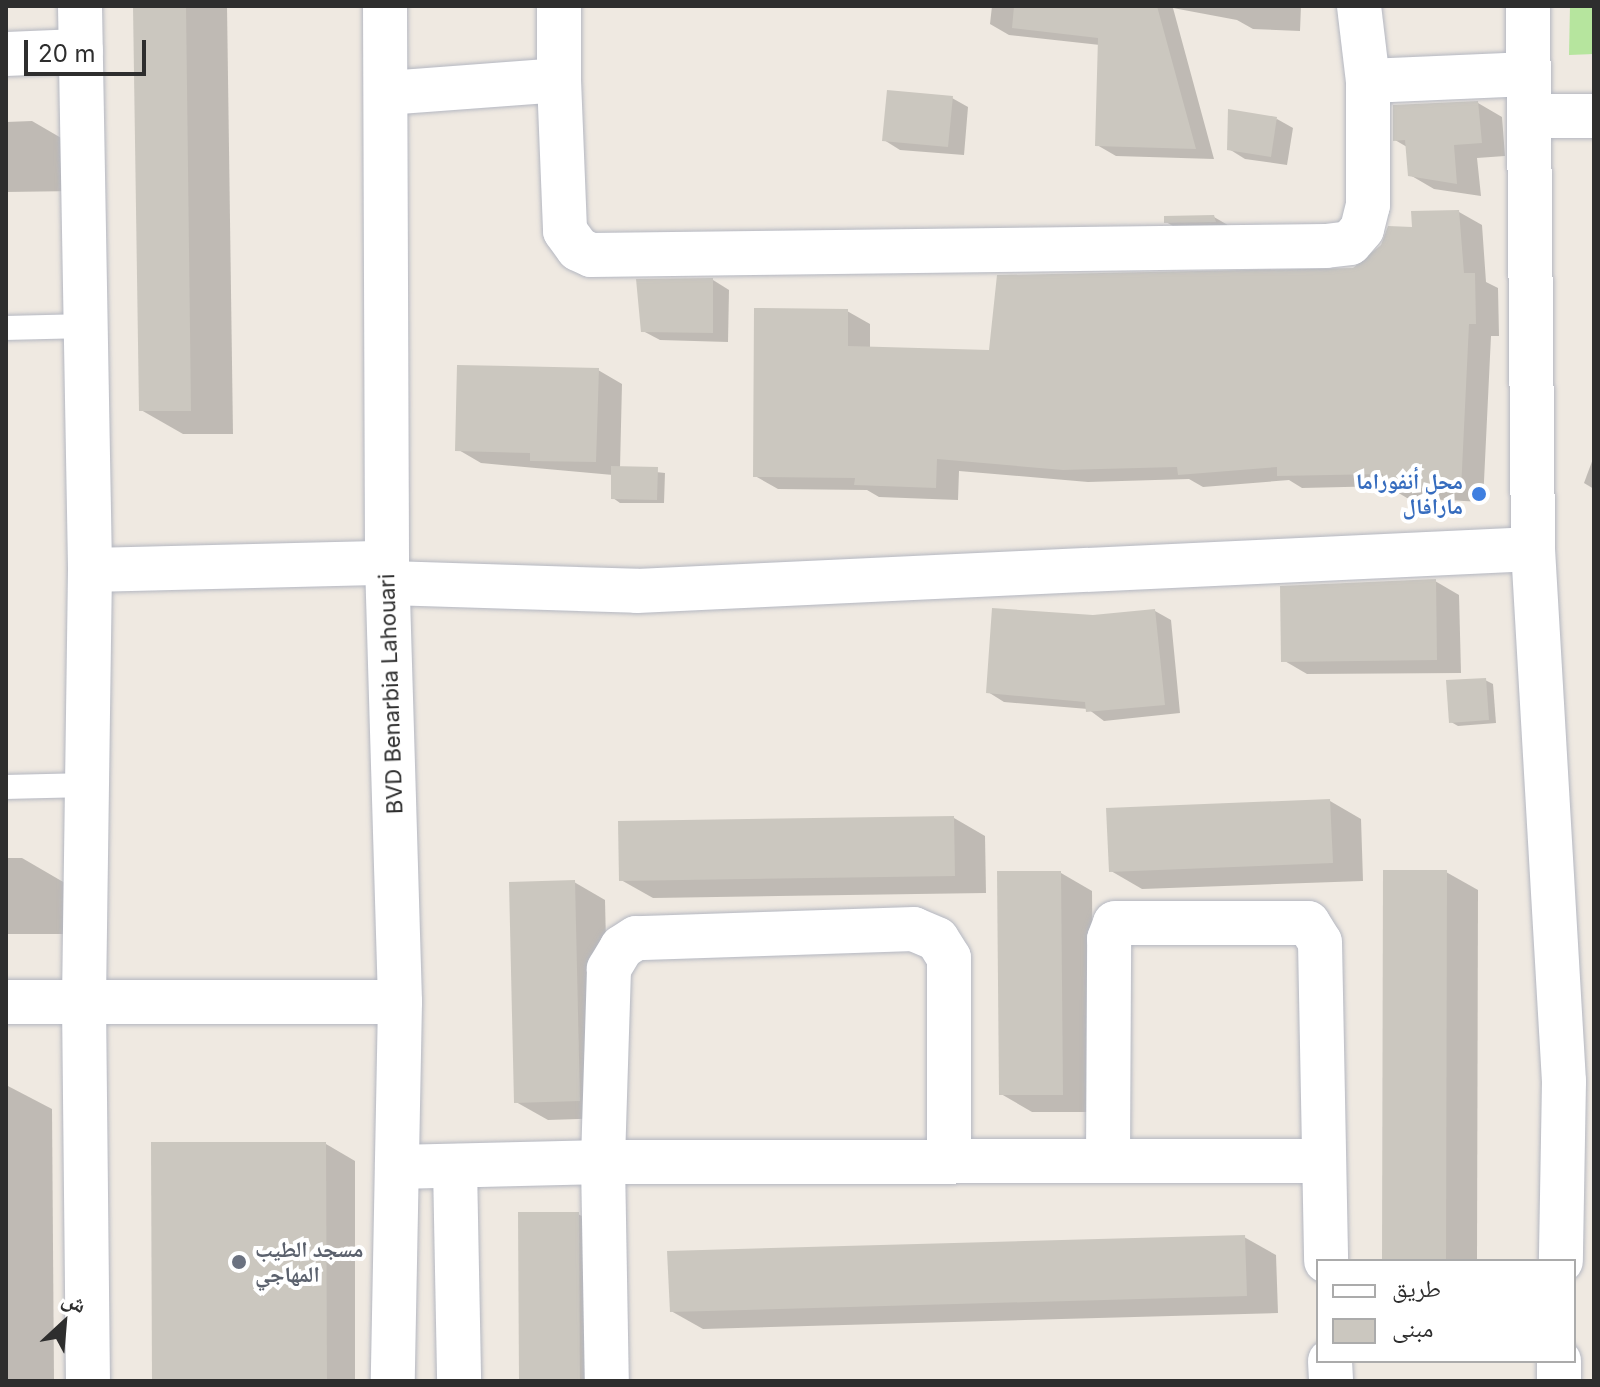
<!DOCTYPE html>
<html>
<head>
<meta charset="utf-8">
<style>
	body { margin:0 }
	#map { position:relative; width:1600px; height:1387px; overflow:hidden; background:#efe9e1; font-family:Inter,"Noto Naskh Arabic",sans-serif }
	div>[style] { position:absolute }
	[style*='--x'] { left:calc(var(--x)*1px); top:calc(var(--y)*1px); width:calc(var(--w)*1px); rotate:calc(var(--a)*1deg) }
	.green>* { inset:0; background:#b6e59e }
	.shadow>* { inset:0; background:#0003 }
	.building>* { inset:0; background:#cbc7bf }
	.roads { filter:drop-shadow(0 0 2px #b4b7c1) drop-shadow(0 0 2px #b4b7c1) }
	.lane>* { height:24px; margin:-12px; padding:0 12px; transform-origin:12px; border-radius:12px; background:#fff }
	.street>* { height:44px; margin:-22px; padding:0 22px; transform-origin:22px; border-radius:22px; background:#fff }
	.secondary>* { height:44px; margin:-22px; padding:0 22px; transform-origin:22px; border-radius:22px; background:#fff }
	.dots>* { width:22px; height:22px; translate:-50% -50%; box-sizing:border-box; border:4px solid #fff; border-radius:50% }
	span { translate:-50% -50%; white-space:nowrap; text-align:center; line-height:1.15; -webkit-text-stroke:8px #fff; paint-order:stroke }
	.shop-label { font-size:22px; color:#366cbe; font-weight:700 }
	.right { translate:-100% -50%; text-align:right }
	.street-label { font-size:22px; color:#2e2e2e }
	.worship-label { font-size:22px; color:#5b616d; font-weight:700 }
	.left { translate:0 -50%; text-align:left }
	.frame { position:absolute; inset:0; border:8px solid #2e2e2e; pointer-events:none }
	.legend { position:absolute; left:1316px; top:1259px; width:260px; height:104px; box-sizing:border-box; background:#fff; border:2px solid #ababab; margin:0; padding:10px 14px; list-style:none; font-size:24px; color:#2e2e2e }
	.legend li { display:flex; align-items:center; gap:16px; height:40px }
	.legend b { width:40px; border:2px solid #ababab }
	.north { position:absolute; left:24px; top:1283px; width:80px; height:80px; -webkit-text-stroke:6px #fff; paint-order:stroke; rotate:26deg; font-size:22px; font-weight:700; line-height:32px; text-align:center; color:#2e2e2e }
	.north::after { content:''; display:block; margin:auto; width:28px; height:36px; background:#2e2e2e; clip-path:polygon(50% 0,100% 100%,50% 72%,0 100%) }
	.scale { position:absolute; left:24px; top:40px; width:122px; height:36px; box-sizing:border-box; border:4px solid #2e2e2e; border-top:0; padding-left:10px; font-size:24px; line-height:28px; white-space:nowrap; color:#2e2e2e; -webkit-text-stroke:6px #fff; paint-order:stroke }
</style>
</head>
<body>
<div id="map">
	<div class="green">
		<div style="clip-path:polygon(1570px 6px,1594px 6px,1594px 54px,1569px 55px)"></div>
	</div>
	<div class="shadow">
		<div style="clip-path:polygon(135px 6px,227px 6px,233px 434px,183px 434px,141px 410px)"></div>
		<div style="clip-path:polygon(992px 6px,1301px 6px,1300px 31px,1253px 29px,1237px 20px,1173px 8px,1214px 159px,1116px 156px,1097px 145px,1100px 45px,1009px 35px,990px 24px)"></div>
		<div style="clip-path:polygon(952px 98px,968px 107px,964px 155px,900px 150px,884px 140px)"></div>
		<div style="clip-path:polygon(1478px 103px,1502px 117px,1505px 156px,1477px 158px,1481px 196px,1434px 189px,1410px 175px,1407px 147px,1395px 140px)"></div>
		<div style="clip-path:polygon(1277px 119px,1293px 128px,1287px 165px,1245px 159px,1229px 149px)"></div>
		<div style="clip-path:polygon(32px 121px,75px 146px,76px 191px,6px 192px,6px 122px)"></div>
		<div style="clip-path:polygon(1459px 212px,1482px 225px,1486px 282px,1498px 288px,1499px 336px,1491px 336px,1483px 502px,1407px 498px,1387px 486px,1302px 488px,1289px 480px,1203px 487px,1189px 479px,1088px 482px,959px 471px,958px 500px,879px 497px,867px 490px,778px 489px,755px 476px,847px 311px,870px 324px,870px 348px,991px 352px,1354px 270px,1415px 229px)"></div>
		<div style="clip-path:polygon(1214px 217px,1238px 231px,1190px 236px,1166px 222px)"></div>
		<div style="clip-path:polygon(713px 280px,729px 290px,728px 342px,660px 340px,643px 331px)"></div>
		<div style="clip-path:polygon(598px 370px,622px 384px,620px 468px,665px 473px,664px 503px,620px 503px,613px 498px,613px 475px,481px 463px,457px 449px)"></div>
		<div style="clip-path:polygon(1594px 456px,1594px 489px,1584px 483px)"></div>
		<div style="clip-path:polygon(1435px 581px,1459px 595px,1461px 673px,1307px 674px,1283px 660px)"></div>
		<div style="clip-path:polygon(1155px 611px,1171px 620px,1180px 713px,1104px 721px,1088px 709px,1004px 702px,988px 692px,1068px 619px)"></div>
		<div style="clip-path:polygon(1485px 680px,1493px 684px,1496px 723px,1458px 726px,1451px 722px)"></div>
		<div style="clip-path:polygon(1330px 801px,1361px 819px,1363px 881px,1142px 889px,1111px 871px)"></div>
		<div style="clip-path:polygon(954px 818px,985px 836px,986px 893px,653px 898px,621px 880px)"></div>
		<div style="clip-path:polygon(6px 858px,22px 858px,65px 883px,65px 934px,6px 934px)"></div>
		<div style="clip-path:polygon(1446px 872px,1478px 890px,1477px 1261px,1385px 1261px)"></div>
		<div style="clip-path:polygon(1061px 873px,1092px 891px,1094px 1112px,1032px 1112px,1001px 1094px)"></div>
		<div style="clip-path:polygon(574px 882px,605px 900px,610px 1118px,548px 1120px,516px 1102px)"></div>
		<div style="clip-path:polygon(6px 1085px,52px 1109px,54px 1381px,6px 1381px)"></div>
		<div style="clip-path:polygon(326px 1144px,355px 1161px,355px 1381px,154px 1381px)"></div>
		<div style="clip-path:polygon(578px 1214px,615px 1235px,617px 1381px,520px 1381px)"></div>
		<div style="clip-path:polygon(1244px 1237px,1276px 1255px,1278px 1313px,703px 1329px,671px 1311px)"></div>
		<div style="clip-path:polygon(1413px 1361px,1478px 1361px,1478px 1362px,1416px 1363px)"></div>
	</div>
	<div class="building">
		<div style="clip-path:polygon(133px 6px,186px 6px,191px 411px,139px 411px)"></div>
		<div style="clip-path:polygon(1014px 6px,1157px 6px,1196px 149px,1095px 146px,1098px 38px,1012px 28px)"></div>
		<div style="clip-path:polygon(887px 90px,953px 96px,948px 147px,882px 141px)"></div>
		<div style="clip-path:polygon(1478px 101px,1482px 143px,1454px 145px,1457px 184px,1408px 176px,1405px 140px,1393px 141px,1393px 105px)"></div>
		<div style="clip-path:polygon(1228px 109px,1277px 117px,1271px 157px,1227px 150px)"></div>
		<div style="clip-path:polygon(1459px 210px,1464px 273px,1475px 273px,1476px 324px,1469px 324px,1461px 490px,1382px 486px,1383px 474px,1277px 476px,1277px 467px,1178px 475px,1177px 467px,1063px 470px,937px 459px,936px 488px,854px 485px,855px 478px,753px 477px,754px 308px,848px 309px,848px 346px,989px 350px,997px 275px,1353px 268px,1381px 245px,1388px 226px,1412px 227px,1411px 211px)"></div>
		<div style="clip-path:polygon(1214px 215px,1216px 222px,1164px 223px,1164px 216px)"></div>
		<div style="clip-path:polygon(713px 278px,713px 333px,641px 332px,636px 279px)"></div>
		<div style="clip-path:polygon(457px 365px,599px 368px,596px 462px,530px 461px,530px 453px,455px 451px)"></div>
		<div style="clip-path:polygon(611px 466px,658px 467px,657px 500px,611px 499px)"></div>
		<div style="clip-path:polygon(1436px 579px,1437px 660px,1281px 662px,1280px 586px)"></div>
		<div style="clip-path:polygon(992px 608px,1093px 615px,1155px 609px,1165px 705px,1086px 712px,1085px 702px,986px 693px)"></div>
		<div style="clip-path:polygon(1486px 678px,1489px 720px,1449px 723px,1446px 680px)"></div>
		<div style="clip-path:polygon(1330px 799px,1333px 863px,1109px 872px,1106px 808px)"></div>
		<div style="clip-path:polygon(954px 816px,955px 876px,619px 881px,618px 821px)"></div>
		<div style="clip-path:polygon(1383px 870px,1447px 870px,1446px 1261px,1382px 1261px)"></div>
		<div style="clip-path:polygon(997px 871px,1061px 871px,1063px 1095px,999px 1095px)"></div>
		<div style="clip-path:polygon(575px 880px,580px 1101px,514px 1103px,509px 882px)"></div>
		<div style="clip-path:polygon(151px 1142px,326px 1142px,327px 1381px,152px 1381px)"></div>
		<div style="clip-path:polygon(518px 1212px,579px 1212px,580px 1381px,519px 1381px)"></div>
		<div style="clip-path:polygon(1245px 1235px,1247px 1296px,670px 1312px,667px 1251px)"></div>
	</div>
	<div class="roads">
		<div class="lane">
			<div style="--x:6;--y:328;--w:80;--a:-1.4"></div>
			<div style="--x:6;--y:787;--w:81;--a:-1.4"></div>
		</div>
		<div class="street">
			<div style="--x:80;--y:6;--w:564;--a:88.98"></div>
			<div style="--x:90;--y:570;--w:432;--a:90.8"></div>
			<div style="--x:84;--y:1002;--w:379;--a:89.4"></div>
			<div style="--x:385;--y:6;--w:557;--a:89.79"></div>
			<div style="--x:387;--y:563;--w:439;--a:88.3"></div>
			<div style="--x:400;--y:1002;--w:379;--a:91.1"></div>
			<div style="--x:1359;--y:6;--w:76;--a:83.2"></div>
			<div style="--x:6;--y:54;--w:75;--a:-2.3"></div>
			<div style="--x:559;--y:80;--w:74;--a:-90"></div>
			<div style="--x:387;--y:93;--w:172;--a:-4.3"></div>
			<div style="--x:559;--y:80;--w:151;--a:87.7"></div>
			<div style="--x:565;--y:231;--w:22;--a:54"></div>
			<div style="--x:578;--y:249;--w:14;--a:25"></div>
			<div style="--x:591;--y:255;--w:735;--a:-0.7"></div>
			<div style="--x:1326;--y:246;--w:24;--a:-7"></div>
			<div style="--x:1350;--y:243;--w:18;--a:-49"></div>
			<div style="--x:1362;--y:229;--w:25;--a:-76"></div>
			<div style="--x:1368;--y:205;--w:124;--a:-90"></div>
			<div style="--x:1368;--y:81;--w:161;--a:-2.5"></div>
			<div style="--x:1530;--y:116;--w:64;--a:0"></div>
			<div style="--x:90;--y:570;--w:297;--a:-1.4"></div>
			<div style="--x:389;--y:583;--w:248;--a:1.8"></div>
			<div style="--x:637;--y:591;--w:897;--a:-2.68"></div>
			<div style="--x:6;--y:1002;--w:394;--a:0"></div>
			<div style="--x:1108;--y:1160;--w:221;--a:-89.7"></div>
			<div style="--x:1109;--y:939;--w:17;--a:-69"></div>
			<div style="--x:1115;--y:923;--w:193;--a:0"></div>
			<div style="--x:1308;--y:923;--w:22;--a:58"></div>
			<div style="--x:1320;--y:942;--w:319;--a:88.9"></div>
			<div style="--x:949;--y:1161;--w:203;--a:-90"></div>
			<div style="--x:949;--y:958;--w:22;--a:-122"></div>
			<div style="--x:937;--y:939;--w:25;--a:-157"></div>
			<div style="--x:914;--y:929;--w:278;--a:178.1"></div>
			<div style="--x:636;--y:938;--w:17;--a:147"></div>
			<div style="--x:622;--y:947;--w:26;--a:121"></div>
			<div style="--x:609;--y:969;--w:193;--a:91.8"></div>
			<div style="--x:603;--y:1162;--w:720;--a:-0.08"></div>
			<div style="--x:455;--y:1166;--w:215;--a:88.9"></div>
			<div style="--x:397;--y:1167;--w:206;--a:-1.4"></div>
			<div style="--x:603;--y:1162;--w:219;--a:89"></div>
			<div style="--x:1330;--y:1361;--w:20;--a:87"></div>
		</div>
		<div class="secondary">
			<div style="--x:1528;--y:6;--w:543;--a:89.47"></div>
			<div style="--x:1533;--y:549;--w:533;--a:86.67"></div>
			<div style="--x:1564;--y:1081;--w:180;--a:91"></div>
			<div style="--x:1559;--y:1381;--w:20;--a:-90"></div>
		</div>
	</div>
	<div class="dots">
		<div style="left:1479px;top:494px;background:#3f7fe0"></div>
		<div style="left:239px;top:1262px;background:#6b7280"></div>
	</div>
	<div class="shop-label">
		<span class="right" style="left:1463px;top:494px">محل أنفوراما<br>مارافال</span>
	</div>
	<div class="street-label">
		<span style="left:391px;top:694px;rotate:-92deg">BVD Benarbia Lahouari</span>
	</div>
	<div class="worship-label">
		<span class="left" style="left:255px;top:1262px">مسجد الطيب<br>المهاجي</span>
	</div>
	<div class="frame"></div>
	<ul class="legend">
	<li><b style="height:10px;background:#fff"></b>طريق</li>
	<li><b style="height:22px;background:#cbc7bf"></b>مبنى</li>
	</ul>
	<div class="north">ش</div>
	<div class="scale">20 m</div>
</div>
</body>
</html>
